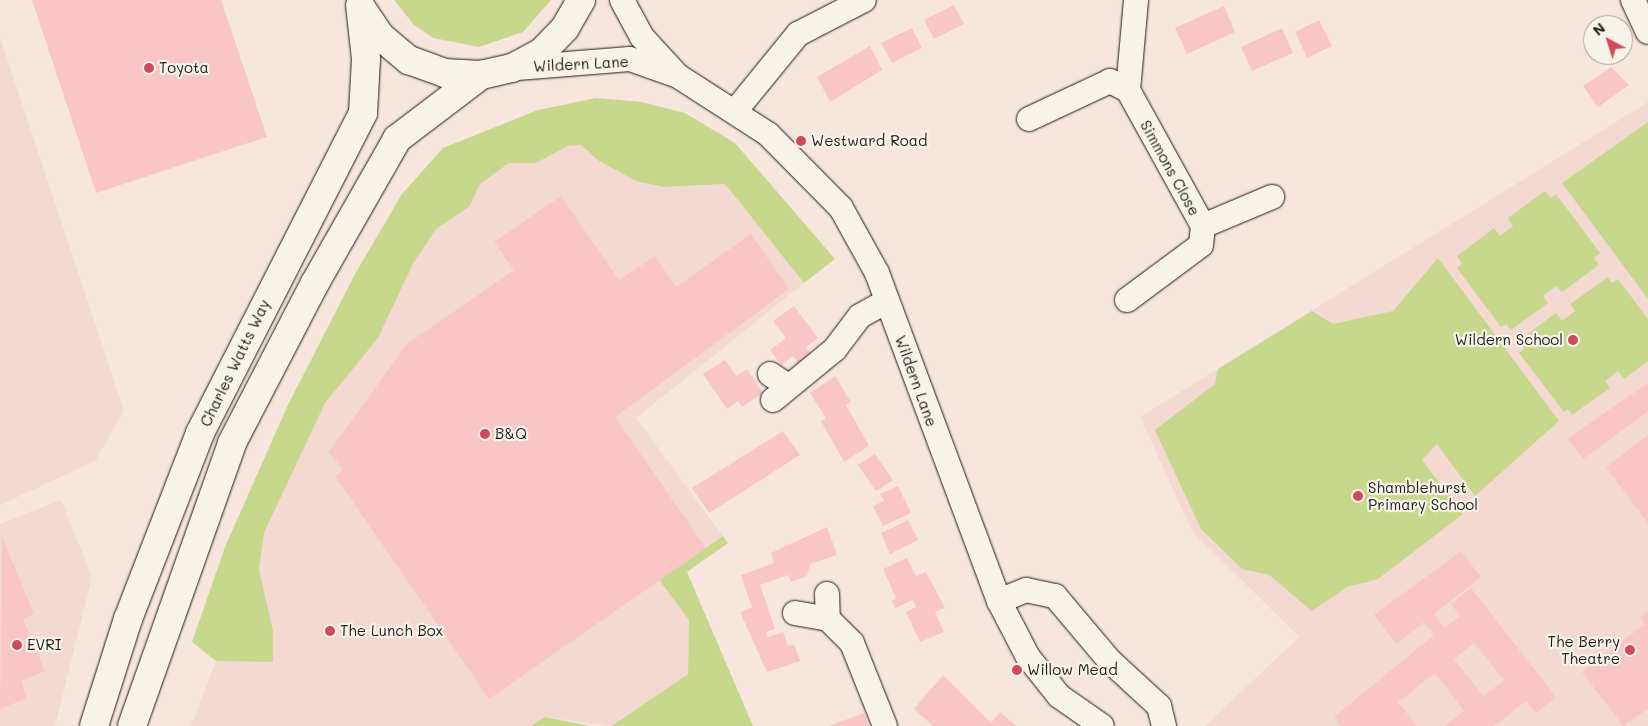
<!DOCTYPE html>
<html>
<head>
<meta charset="utf-8">
<style>
	body { margin:0 }
	#map { position:relative; width:1648px; height:726px; overflow:hidden; background:#f7e6de; font-family:Mali,sans-serif }
	div>[style] { position:absolute }
	[style*='--x'] { left:calc(var(--x)*1px); top:calc(var(--y)*1px); width:calc(var(--w)*1px); rotate:calc(var(--a)*1deg) }
	.built>* { inset:0; background:#f3d9d2 }
	.green>* { inset:0; background:#c7d88c }
	.building>* { inset:0; background:#f8c7c5 }
	.roads { filter:drop-shadow(0 0 1px #1c1c1c) drop-shadow(0 0 1px #1c1c1c) }
	.minor>* { height:24px; margin:-12px; padding:0 12px; transform-origin:12px; border-radius:12px; background:#f7f3e8 }
	.major>* { height:28px; margin:-14px; padding:0 14px; transform-origin:14px; border-radius:14px; background:#f7f3e8 }
	.dots>* { width:14px; height:14px; translate:-50% -50%; box-sizing:border-box; border:2px solid #f7f3e8; border-radius:50% }
	span { translate:-50% -50%; white-space:nowrap; text-align:center; line-height:1.15; -webkit-text-stroke:4.5px #f7f3e8; paint-order:stroke }
	.street-label { font-size:15px; color:#1c1c1c }
	.poi-label { font-size:15px; color:#1c1c1c }
	.left { translate:0 -50%; text-align:left }
	.right { translate:-100% -50%; text-align:right }
	.north { position:absolute; left:1583px; top:15px; width:50px; height:50px; box-sizing:border-box; background:#f7f3e8; border:1px solid #9f9d96; border-radius:50%; rotate:320deg; font-size:14px; font-weight:700; line-height:20px; text-align:center; color:#1c1c1c }
	.north::after { content:''; display:block; margin:auto; width:18px; height:22px; background:#d1495b; clip-path:polygon(50% 0,100% 100%,50% 72%,0 100%) }
</style>
</head>
<body>
<div id="map">
	<div class="built">
		<div style="clip-path:polygon(0 37px,124px 411px,95px 461px,0 505px)"></div>
		<div style="clip-path:polygon(1648px 102px,1648px 726px,1205px 726px,1299px 637px,1192px 531px,1140px 417px)"></div>
		<div style="clip-path:polygon(581px 144px,599px 161px,636px 181px,663px 187px,725px 184px,804px 283px,636px 418px,723px 536px,659px 580px,689px 620px,688px 674px,612px 726px,545px 717px,531px 726px,191px 726px,216px 661px,273px 662px,273px 631px,259px 569px,264px 533px,325px 402px,378px 338px,413px 264px,436px 229px,469px 207px,479px 184px,509px 163px,536px 163px,568px 146px)"></div>
		<div style="clip-path:polygon(61px 500px,92px 577px,55px 726px,0 726px,0 524px)"></div>
	</div>
	<div class="green">
		<div style="clip-path:polygon(394px 0,551px 0,523px 32px,479px 47px,433px 38px,414px 25px)"></div>
		<div style="clip-path:polygon(596px 98px,642px 102px,685px 113px,735px 143px,835px 259px,804px 283px,725px 184px,663px 187px,636px 181px,599px 161px,581px 145px,568px 146px,536px 163px,509px 163px,480px 184px,469px 207px,436px 229px,413px 264px,378px 338px,325px 403px,264px 533px,259px 569px,273px 631px,273px 662px,216px 661px,192px 642px,225px 547px,287px 407px,355px 274px,402px 194px,443px 148px,538px 110px)"></div>
		<div style="clip-path:polygon(1648px 122px,1648px 299px,1562px 183px)"></div>
		<div style="clip-path:polygon(1545px 191px,1551px 198px,1556px 194px,1600px 253px,1594px 258px,1599px 265px,1562px 292px,1556px 286px,1543px 296px,1548px 303px,1511px 330px,1506px 324px,1501px 327px,1457px 268px,1462px 264px,1457px 256px,1494px 228px,1500px 236px,1513px 226px,1508px 218px)"></div>
		<div style="clip-path:polygon(1438px 258px,1559px 421px,1475px 496px,1437px 444px,1422px 460px,1463px 514px,1378px 579px,1347px 587px,1312px 611px,1269px 575px,1242px 569px,1201px 529px,1155px 430px,1215px 384px,1218px 369px,1312px 311px,1333px 324px,1393px 311px)"></div>
		<div style="clip-path:polygon(1608px 277px,1612px 283px,1618px 279px,1648px 319px,1648px 361px,1624px 379px,1618px 371px,1605px 381px,1610px 388px,1572px 415px,1568px 409px,1564px 412px,1519px 353px,1524px 349px,1518px 341px,1556px 313px,1562px 321px,1575px 311px,1570px 304px)"></div>
		<div style="clip-path:polygon(723px 536px,728px 543px,687px 572px,753px 726px,612px 726px,688px 674px,689px 620px,659px 580px)"></div>
		<div style="clip-path:polygon(545px 717px,590px 726px,531px 726px)"></div>
	</div>
	<div class="building">
		<div style="clip-path:polygon(32px 0,221px 0,267px 137px,96px 193px)"></div>
		<div style="clip-path:polygon(954px 5px,964px 24px,934px 39px,924px 20px)"></div>
		<div style="clip-path:polygon(1224px 6px,1235px 32px,1187px 54px,1175px 28px)"></div>
		<div style="clip-path:polygon(1319px 20px,1332px 46px,1307px 58px,1295px 32px)"></div>
		<div style="clip-path:polygon(912px 28px,922px 48px,892px 63px,881px 43px)"></div>
		<div style="clip-path:polygon(1282px 28px,1293px 53px,1252px 71px,1241px 47px)"></div>
		<div style="clip-path:polygon(870px 46px,882px 70px,830px 102px,817px 77px)"></div>
		<div style="clip-path:polygon(1611px 67px,1629px 85px,1598px 107px,1583px 86px)"></div>
		<div style="clip-path:polygon(561px 196px,619px 280px,655px 256px,676px 287px,751px 234px,789px 289px,615px 417px,706px 548px,489px 699px,335px 476px,343px 470px,329px 452px,407px 344px,514px 270px,494px 242px)"></div>
		<div style="clip-path:polygon(794px 306px,818px 338px,806px 347px,815px 359px,802px 368px,793px 356px,781px 365px,770px 350px,786px 338px,773px 321px)"></div>
		<div style="clip-path:polygon(725px 360px,736px 376px,747px 369px,763px 393px,742px 407px,738px 401px,727px 409px,703px 374px)"></div>
		<div style="clip-path:polygon(835px 376px,851px 402px,846px 405px,869px 446px,844px 462px,821px 421px,826px 418px,810px 393px)"></div>
		<div style="clip-path:polygon(1648px 383px,1648px 411px,1583px 459px,1568px 438px)"></div>
		<div style="clip-path:polygon(783px 431px,800px 455px,709px 513px,692px 488px)"></div>
		<div style="clip-path:polygon(1648px 435px,1648px 523px,1606px 467px)"></div>
		<div style="clip-path:polygon(875px 454px,893px 480px,876px 491px,858px 465px)"></div>
		<div style="clip-path:polygon(898px 486px,911px 513px,883px 526px,873px 506px,884px 501px,880px 494px)"></div>
		<div style="clip-path:polygon(908px 520px,918px 540px,890px 554px,881px 533px)"></div>
		<div style="clip-path:polygon(827px 527px,837px 555px,810px 564px,807px 576px,791px 582px,788px 575px,760px 585px,775px 629px,766px 632px,768px 637px,783px 632px,788px 646px,794px 644px,800px 661px,767px 672px,740px 612px,752px 608px,741px 575px,774px 563px,771px 553px)"></div>
		<div style="clip-path:polygon(2px 537px,34px 614px,23px 619px,45px 671px,21px 681px,27px 698px,0 709px)"></div>
		<div style="clip-path:polygon(evenodd,1461px 551px,1481px 577px,1434px 614px,1445px 628px,1460px 616px,1451px 604px,1471px 588px,1556px 697px,1536px 713px,1526px 701px,1494px 726px,1445px 726px,1464px 711px,1435px 673px,1398px 702px,1417px 726px,1341px 726px,1334px 717px,1434px 635px,1424px 622px,1396px 644px,1374px 615px,1461px 551px,1474px 643px,1504px 680px,1483px 696px,1454px 659px,1474px 643px)"></div>
		<div style="clip-path:polygon(907px 558px,916px 576px,926px 572px,945px 608px,935px 612px,944px 632px,920px 642px,906px 612px,916px 607px,913px 600px,895px 608px,892px 601px,896px 598px,883px 569px)"></div>
		<div style="clip-path:polygon(1648px 611px,1648px 709px,1623px 726px,1582px 672px,1645px 624px,1640px 618px)"></div>
		<div style="clip-path:polygon(943px 675px,991px 723px,1000px 712px,1016px 726px,933px 726px,914px 709px)"></div>
		<div style="clip-path:polygon(864px 713px,869px 726px,829px 726px)"></div>
	</div>
	<div class="roads">
		<div class="minor">
			<div style="--x:622;--y:0;--w:42;--a:61.6"></div>
			<div style="--x:642;--y:37;--w:49;--a:47.5"></div>
			<div style="--x:1633;--y:0;--w:35;--a:65"></div>
			<div style="--x:517;--y:68;--w:113;--a:-4.6"></div>
			<div style="--x:630;--y:59;--w:51;--a:19.5"></div>
			<div style="--x:678;--y:76;--w:107;--a:32.8"></div>
			<div style="--x:768;--y:134;--w:104;--a:45.4"></div>
			<div style="--x:841;--y:208;--w:74;--a:61"></div>
			<div style="--x:877;--y:273;--w:350;--a:69.6"></div>
			<div style="--x:999;--y:601;--w:63;--a:62.6"></div>
			<div style="--x:1028;--y:657;--w:50;--a:51.5"></div>
			<div style="--x:1059;--y:696;--w:52;--a:34.9"></div>
			<div style="--x:736;--y:110;--w:98;--a:-50.8"></div>
			<div style="--x:798;--y:34;--w:74;--a:-27.3"></div>
			<div style="--x:1029;--y:119;--w:89;--a:-25.1"></div>
			<div style="--x:1110;--y:81;--w:20;--a:27"></div>
			<div style="--x:1203;--y:226;--w:75;--a:-22.8"></div>
			<div style="--x:1127;--y:300;--w:92;--a:-36.6"></div>
			<div style="--x:1201;--y:245;--w:19;--a:-84"></div>
			<div style="--x:1203;--y:226;--w:155;--a:-118.9"></div>
			<div style="--x:1128;--y:90;--w:90;--a:-84.9"></div>
			<div style="--x:770;--y:374;--w:22;--a:34"></div>
			<div style="--x:773;--y:400;--w:80;--a:-39.4"></div>
			<div style="--x:835;--y:349;--w:41;--a:-52.9"></div>
			<div style="--x:860;--y:316;--w:31;--a:-29"></div>
			<div style="--x:827;--y:594;--w:25;--a:88"></div>
			<div style="--x:999;--y:601;--w:29;--a:-22"></div>
			<div style="--x:1026;--y:590;--w:30;--a:12"></div>
			<div style="--x:1055;--y:596;--w:85;--a:49.8"></div>
			<div style="--x:1110;--y:661;--w:67;--a:42.6"></div>
			<div style="--x:1159;--y:706;--w:21;--a:76"></div>
			<div style="--x:795;--y:613;--w:34;--a:10"></div>
			<div style="--x:828;--y:619;--w:34;--a:45"></div>
			<div style="--x:852;--y:643;--w:89;--a:68.3"></div>
		</div>
		<div class="major">
			<div style="--x:362;--y:9;--w:32;--a:56"></div>
			<div style="--x:380;--y:36;--w:38;--a:40"></div>
			<div style="--x:409;--y:60;--w:37;--a:20"></div>
			<div style="--x:444;--y:73;--w:37;--a:3"></div>
			<div style="--x:481;--y:75;--w:32;--a:-13"></div>
			<div style="--x:512;--y:68;--w:34;--a:-28"></div>
			<div style="--x:542;--y:52;--w:33;--a:-46"></div>
			<div style="--x:565;--y:28;--w:32;--a:-60"></div>
			<div style="--x:94;--y:726;--w:112;--a:-72.4"></div>
			<div style="--x:128;--y:619;--w:199;--a:-68.8"></div>
			<div style="--x:200;--y:433;--w:359;--a:-63"></div>
			<div style="--x:363;--y:113;--w:54;--a:-86.8"></div>
			<div style="--x:366;--y:59;--w:54;--a:-96.3"></div>
			<div style="--x:132;--y:726;--w:300;--a:-70.5"></div>
			<div style="--x:232;--y:443;--w:180;--a:-62.6"></div>
			<div style="--x:315;--y:283;--w:166;--a:-60.3"></div>
			<div style="--x:397;--y:139;--w:106;--a:-37.3"></div>
		</div>
	</div>
	<div class="dots">
		<div style="left:149px;top:68px;background:#d1495b"></div>
		<div style="left:801px;top:141px;background:#d1495b"></div>
		<div style="left:1573px;top:340px;background:#d1495b"></div>
		<div style="left:485px;top:434px;background:#d1495b"></div>
		<div style="left:1358px;top:496px;background:#d1495b"></div>
		<div style="left:330px;top:631px;background:#d1495b"></div>
		<div style="left:17px;top:645px;background:#d1495b"></div>
		<div style="left:1630px;top:650px;background:#d1495b"></div>
		<div style="left:1017px;top:670px;background:#d1495b"></div>
	</div>
	<div class="street-label">
		<span style="left:581px;top:64px;rotate:-3deg">Wildern Lane</span>
		<span style="left:1170px;top:168px;rotate:61deg">Simmons Close</span>
		<span style="left:235px;top:363px;rotate:-64deg">Charles Watts Way</span>
		<span style="left:916px;top:381px;rotate:70deg">Wildern Lane</span>
	</div>
	<div class="poi-label">
		<span class="left" style="left:159px;top:68px">Toyota</span>
		<span class="left" style="left:811px;top:141px">Westward Road</span>
		<span class="right" style="left:1563px;top:340px">Wildern School</span>
		<span class="left" style="left:495px;top:434px">B&amp;Q</span>
		<span class="left" style="left:1368px;top:496px">Shamblehurst<br>Primary School</span>
		<span class="left" style="left:340px;top:631px">The Lunch Box</span>
		<span class="right" style="left:1620px;top:650px">The Berry<br>Theatre</span>
		<span class="left" style="left:27px;top:645px">EVRI</span>
		<span class="left" style="left:1027px;top:670px">Willow Mead</span>
	</div>
	<div class="north">N</div>
</div>
</body>
</html>
